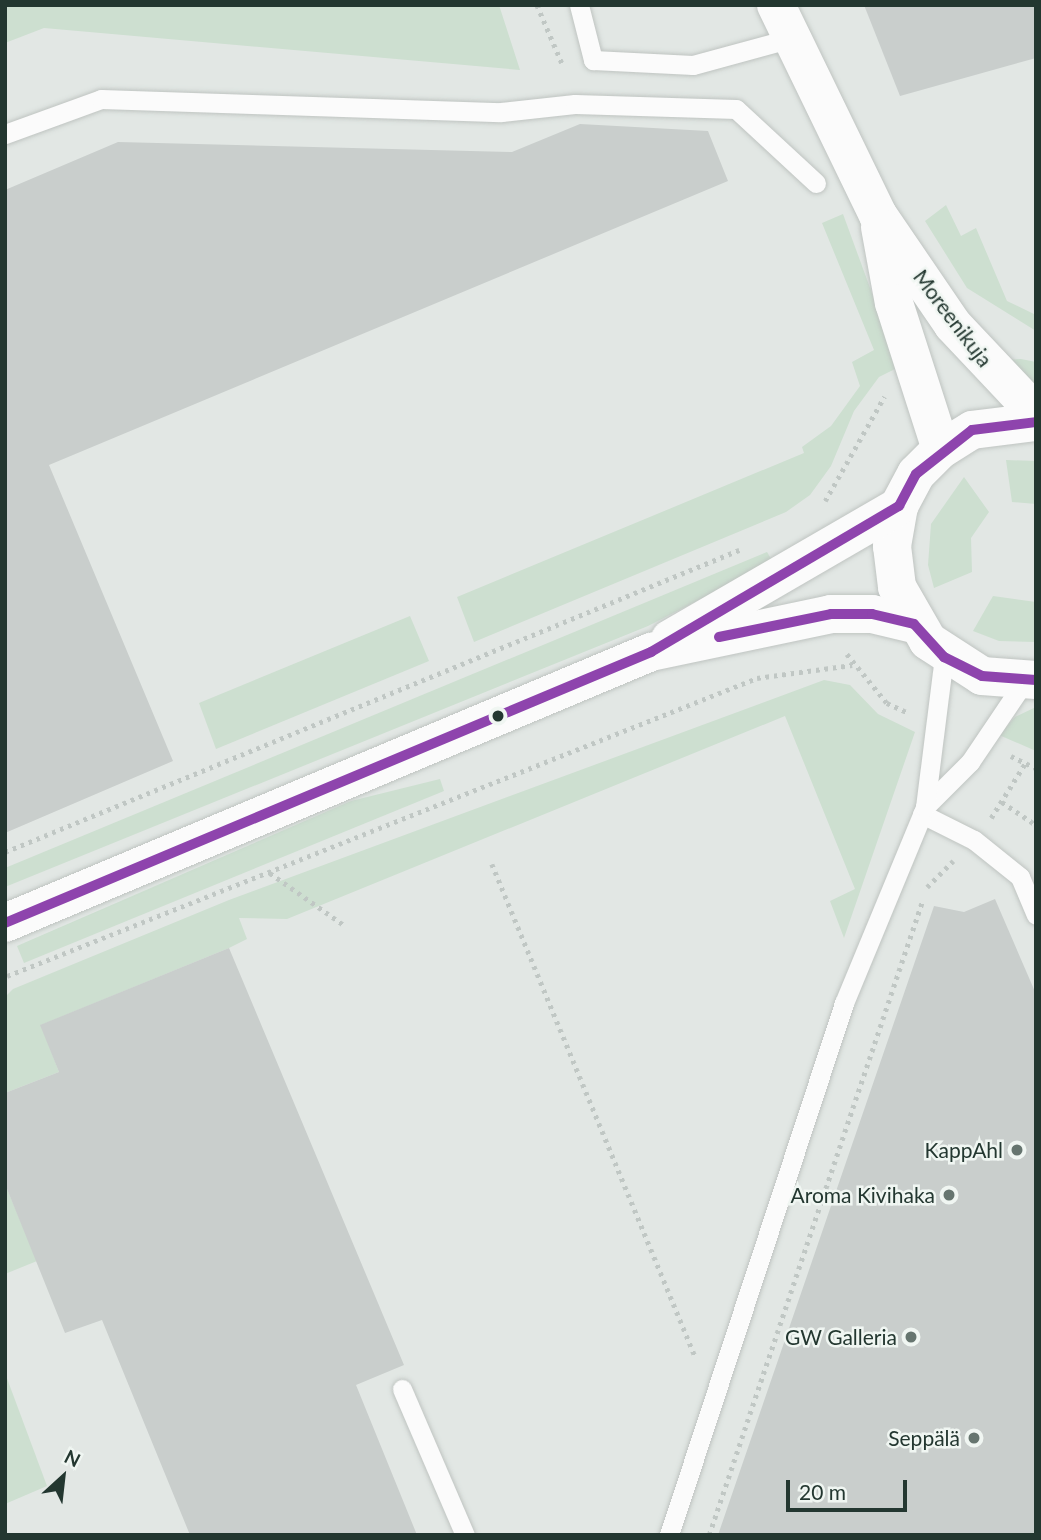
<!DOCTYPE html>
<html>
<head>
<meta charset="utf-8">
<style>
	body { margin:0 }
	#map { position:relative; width:1041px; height:1540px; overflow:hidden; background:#e2e7e4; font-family:Lato,sans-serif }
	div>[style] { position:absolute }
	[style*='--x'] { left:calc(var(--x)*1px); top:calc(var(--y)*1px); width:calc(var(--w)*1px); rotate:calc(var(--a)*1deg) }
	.green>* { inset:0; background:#cddfd0 }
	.building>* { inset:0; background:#c9cecc }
	.path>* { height:4.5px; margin-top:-2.25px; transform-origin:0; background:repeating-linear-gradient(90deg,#c0c7c4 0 3.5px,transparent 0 8.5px) }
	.roads { filter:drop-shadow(0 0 2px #bfc4c1) drop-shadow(0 0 2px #bfc4c1) }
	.service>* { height:19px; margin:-9.5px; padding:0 9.5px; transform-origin:9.5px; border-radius:9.5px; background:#fbfbfb }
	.minor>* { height:38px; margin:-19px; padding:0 19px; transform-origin:19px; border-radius:19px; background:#fbfbfb }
	.secondary>* { height:38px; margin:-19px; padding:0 19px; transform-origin:19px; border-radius:19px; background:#fbfbfb }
	.bus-1>* { height:10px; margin:-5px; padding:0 5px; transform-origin:5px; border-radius:5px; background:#8e44ad }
	.dots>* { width:19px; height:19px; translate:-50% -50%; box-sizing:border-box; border:4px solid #f0f6f2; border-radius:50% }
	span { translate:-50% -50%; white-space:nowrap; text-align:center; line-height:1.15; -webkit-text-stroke:5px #f0f6f2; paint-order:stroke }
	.street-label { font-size:21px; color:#233730 }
	.poi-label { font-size:21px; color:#233730 }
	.right { translate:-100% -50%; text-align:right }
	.frame { position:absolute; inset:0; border:7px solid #233730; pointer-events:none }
	.north { position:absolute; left:28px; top:1442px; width:70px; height:70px; -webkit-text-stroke:5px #f0f6f2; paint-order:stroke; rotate:27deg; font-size:19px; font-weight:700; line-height:28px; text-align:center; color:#233730 }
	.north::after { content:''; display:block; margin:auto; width:24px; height:32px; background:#233730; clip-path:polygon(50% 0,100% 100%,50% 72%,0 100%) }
	.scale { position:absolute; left:786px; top:1480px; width:121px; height:32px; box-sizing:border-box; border:4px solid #233730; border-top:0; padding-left:9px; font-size:21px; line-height:24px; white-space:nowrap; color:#233730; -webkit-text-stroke:5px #f0f6f2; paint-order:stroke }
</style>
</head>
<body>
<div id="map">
	<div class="green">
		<div style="clip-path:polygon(5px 5px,499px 5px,520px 70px,44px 28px,5px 43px)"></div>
		<div style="clip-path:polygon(946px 205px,961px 236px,976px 228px,1007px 301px,1036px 315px,1036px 331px,967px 288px,925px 221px)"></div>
		<div style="clip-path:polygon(843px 214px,899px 367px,879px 377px,854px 411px,831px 466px,810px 495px,786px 512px,474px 642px,457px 597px,804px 453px,802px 447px,831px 426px,860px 386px,852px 362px,874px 350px,822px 223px)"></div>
		<div style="clip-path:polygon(1021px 359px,1036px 362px,1036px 388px,1002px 360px)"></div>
		<div style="clip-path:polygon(1006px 460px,1036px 461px,1036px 504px,1012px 502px)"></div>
		<div style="clip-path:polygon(964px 477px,989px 512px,971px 538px,972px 572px,934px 588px,928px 565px,931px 524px)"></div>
		<div style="clip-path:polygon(767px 552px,773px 562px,648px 626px,5px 887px,5px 868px)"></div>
		<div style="clip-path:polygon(993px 596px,1036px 602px,1036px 642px,999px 641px,973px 631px)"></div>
		<div style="clip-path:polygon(410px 616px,429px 661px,216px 749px,199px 703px)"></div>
		<div style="clip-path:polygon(824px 680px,850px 685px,878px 714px,915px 732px,844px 938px,830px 901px,855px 889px,785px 716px,287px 919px,239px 918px,247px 939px,229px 948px,41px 1025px,59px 1072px,5px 1093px,5px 997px,13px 989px,229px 900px)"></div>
		<div style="clip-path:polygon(1036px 707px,1036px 751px,999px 735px,1015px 717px)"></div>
		<div style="clip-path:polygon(440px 779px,444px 791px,24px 963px,17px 946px,351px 801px)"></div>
		<div style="clip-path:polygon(5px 1184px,37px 1261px,5px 1274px)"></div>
		<div style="clip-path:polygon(5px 1373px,47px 1486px,5px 1504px)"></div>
	</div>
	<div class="building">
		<div style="clip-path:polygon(864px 5px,1036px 5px,1036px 58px,900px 96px)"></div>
		<div style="clip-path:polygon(580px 124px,708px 131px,728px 181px,49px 465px,173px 761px,5px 833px,5px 190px,118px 142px,512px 152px)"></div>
		<div style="clip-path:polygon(995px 899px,1036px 994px,1036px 1535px,718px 1535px,934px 906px,964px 912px)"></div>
		<div style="clip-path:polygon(229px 948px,404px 1365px,356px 1385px,417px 1535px,190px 1535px,102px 1320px,65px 1333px,5px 1184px,5px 1093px,59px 1072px,40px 1025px)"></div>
	</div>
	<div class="path">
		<div style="--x:537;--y:5;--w:63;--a:66.7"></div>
		<div style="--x:825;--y:501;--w:120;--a:-60.4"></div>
		<div style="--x:847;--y:654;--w:63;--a:50.8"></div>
		<div style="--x:887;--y:703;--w:21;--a:25"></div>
		<div style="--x:1011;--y:756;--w:28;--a:26"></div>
		<div style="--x:1002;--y:802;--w:41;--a:34.1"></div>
		<div style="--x:991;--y:818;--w:66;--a:-58"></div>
		<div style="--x:5;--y:852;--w:794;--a:-22.36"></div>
		<div style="--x:492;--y:864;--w:532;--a:67.58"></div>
		<div style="--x:270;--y:873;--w:90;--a:35.1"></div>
		<div style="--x:927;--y:887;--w:37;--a:-45"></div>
		<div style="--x:5;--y:970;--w:8;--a:90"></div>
		<div style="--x:7;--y:976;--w:807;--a:-21.67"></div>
		<div style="--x:757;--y:678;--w:96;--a:-7.8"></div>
		<div style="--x:709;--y:1535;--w:671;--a:-71.4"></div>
	</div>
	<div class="roads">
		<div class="service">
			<div style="--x:579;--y:5;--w:57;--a:75.7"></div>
			<div style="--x:593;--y:60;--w:100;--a:2.9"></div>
			<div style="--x:693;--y:65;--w:107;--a:-15.2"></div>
			<div style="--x:5;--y:134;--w:102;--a:-20"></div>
			<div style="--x:101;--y:99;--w:400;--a:1.9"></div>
			<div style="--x:501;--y:112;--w:74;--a:-6.2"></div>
			<div style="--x:575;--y:104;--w:161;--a:1.8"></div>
			<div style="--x:736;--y:109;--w:109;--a:42.8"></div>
			<div style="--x:925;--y:807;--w:64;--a:-45"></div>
			<div style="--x:970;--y:762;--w:97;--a:-56"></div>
			<div style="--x:922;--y:814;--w:58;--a:26.6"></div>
			<div style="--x:974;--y:840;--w:59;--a:38.8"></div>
			<div style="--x:1020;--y:877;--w:41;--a:67.2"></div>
			<div style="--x:402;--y:1389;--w:159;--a:66.7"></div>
			<div style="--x:669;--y:1535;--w:560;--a:-71.79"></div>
			<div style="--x:844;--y:1003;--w:212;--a:-67.5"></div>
			<div style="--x:925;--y:807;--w:151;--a:-82.8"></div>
		</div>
		<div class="minor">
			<div style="--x:776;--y:5;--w:233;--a:64.1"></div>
			<div style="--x:878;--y:215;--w:133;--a:55.7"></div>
			<div style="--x:953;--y:325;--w:121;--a:46.7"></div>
			<div style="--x:880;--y:227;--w:77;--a:79.6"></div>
			<div style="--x:894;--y:303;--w:153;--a:72.2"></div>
		</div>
		<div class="secondary">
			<div style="--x:1036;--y:422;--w:64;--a:172.9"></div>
			<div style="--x:972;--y:430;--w:36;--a:148"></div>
			<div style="--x:941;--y:449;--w:35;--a:135"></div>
			<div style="--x:916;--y:474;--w:36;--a:118"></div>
			<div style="--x:899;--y:506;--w:41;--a:99.9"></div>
			<div style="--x:892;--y:546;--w:41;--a:83"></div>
			<div style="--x:897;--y:587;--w:62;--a:60.1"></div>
			<div style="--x:928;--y:641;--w:64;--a:32.9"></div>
			<div style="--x:982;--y:676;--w:54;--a:4.2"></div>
			<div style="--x:670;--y:639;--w:265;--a:-30.1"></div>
			<div style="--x:5;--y:923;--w:701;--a:-22.76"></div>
			<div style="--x:651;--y:652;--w:184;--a:-11.9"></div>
			<div style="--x:831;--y:614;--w:41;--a:0"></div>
			<div style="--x:872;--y:614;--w:43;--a:13.4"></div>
		</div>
	</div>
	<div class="bus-1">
		<div style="--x:719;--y:637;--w:114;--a:-11.6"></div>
		<div style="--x:831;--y:614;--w:41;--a:0"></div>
		<div style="--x:872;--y:614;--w:43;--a:13.4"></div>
		<div style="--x:914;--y:624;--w:45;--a:47.7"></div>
		<div style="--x:944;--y:657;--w:42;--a:26.6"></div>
		<div style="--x:982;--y:676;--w:54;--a:4.2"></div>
		<div style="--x:5;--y:923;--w:701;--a:-22.76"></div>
		<div style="--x:651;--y:652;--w:288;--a:-30.5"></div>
		<div style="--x:899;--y:506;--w:36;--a:-62"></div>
		<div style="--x:916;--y:474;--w:71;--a:-38.2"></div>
		<div style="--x:972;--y:430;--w:64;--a:-7.1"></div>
	</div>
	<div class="dots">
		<div style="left:498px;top:716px;background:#233730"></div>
		<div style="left:1017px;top:1150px;background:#66756f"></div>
		<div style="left:949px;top:1195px;background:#66756f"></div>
		<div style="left:911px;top:1337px;background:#66756f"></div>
		<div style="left:974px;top:1438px;background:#66756f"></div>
	</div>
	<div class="street-label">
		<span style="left:953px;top:318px;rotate:53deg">Moreenikuja</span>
	</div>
	<div class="poi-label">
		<span class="right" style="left:1003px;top:1150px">KappAhl</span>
		<span class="right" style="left:935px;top:1195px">Aroma Kivihaka</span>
		<span class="right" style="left:897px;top:1337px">GW Galleria</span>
		<span class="right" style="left:960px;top:1438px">Seppälä</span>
	</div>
	<div class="frame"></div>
	<div class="north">N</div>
	<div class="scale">20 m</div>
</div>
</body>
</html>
